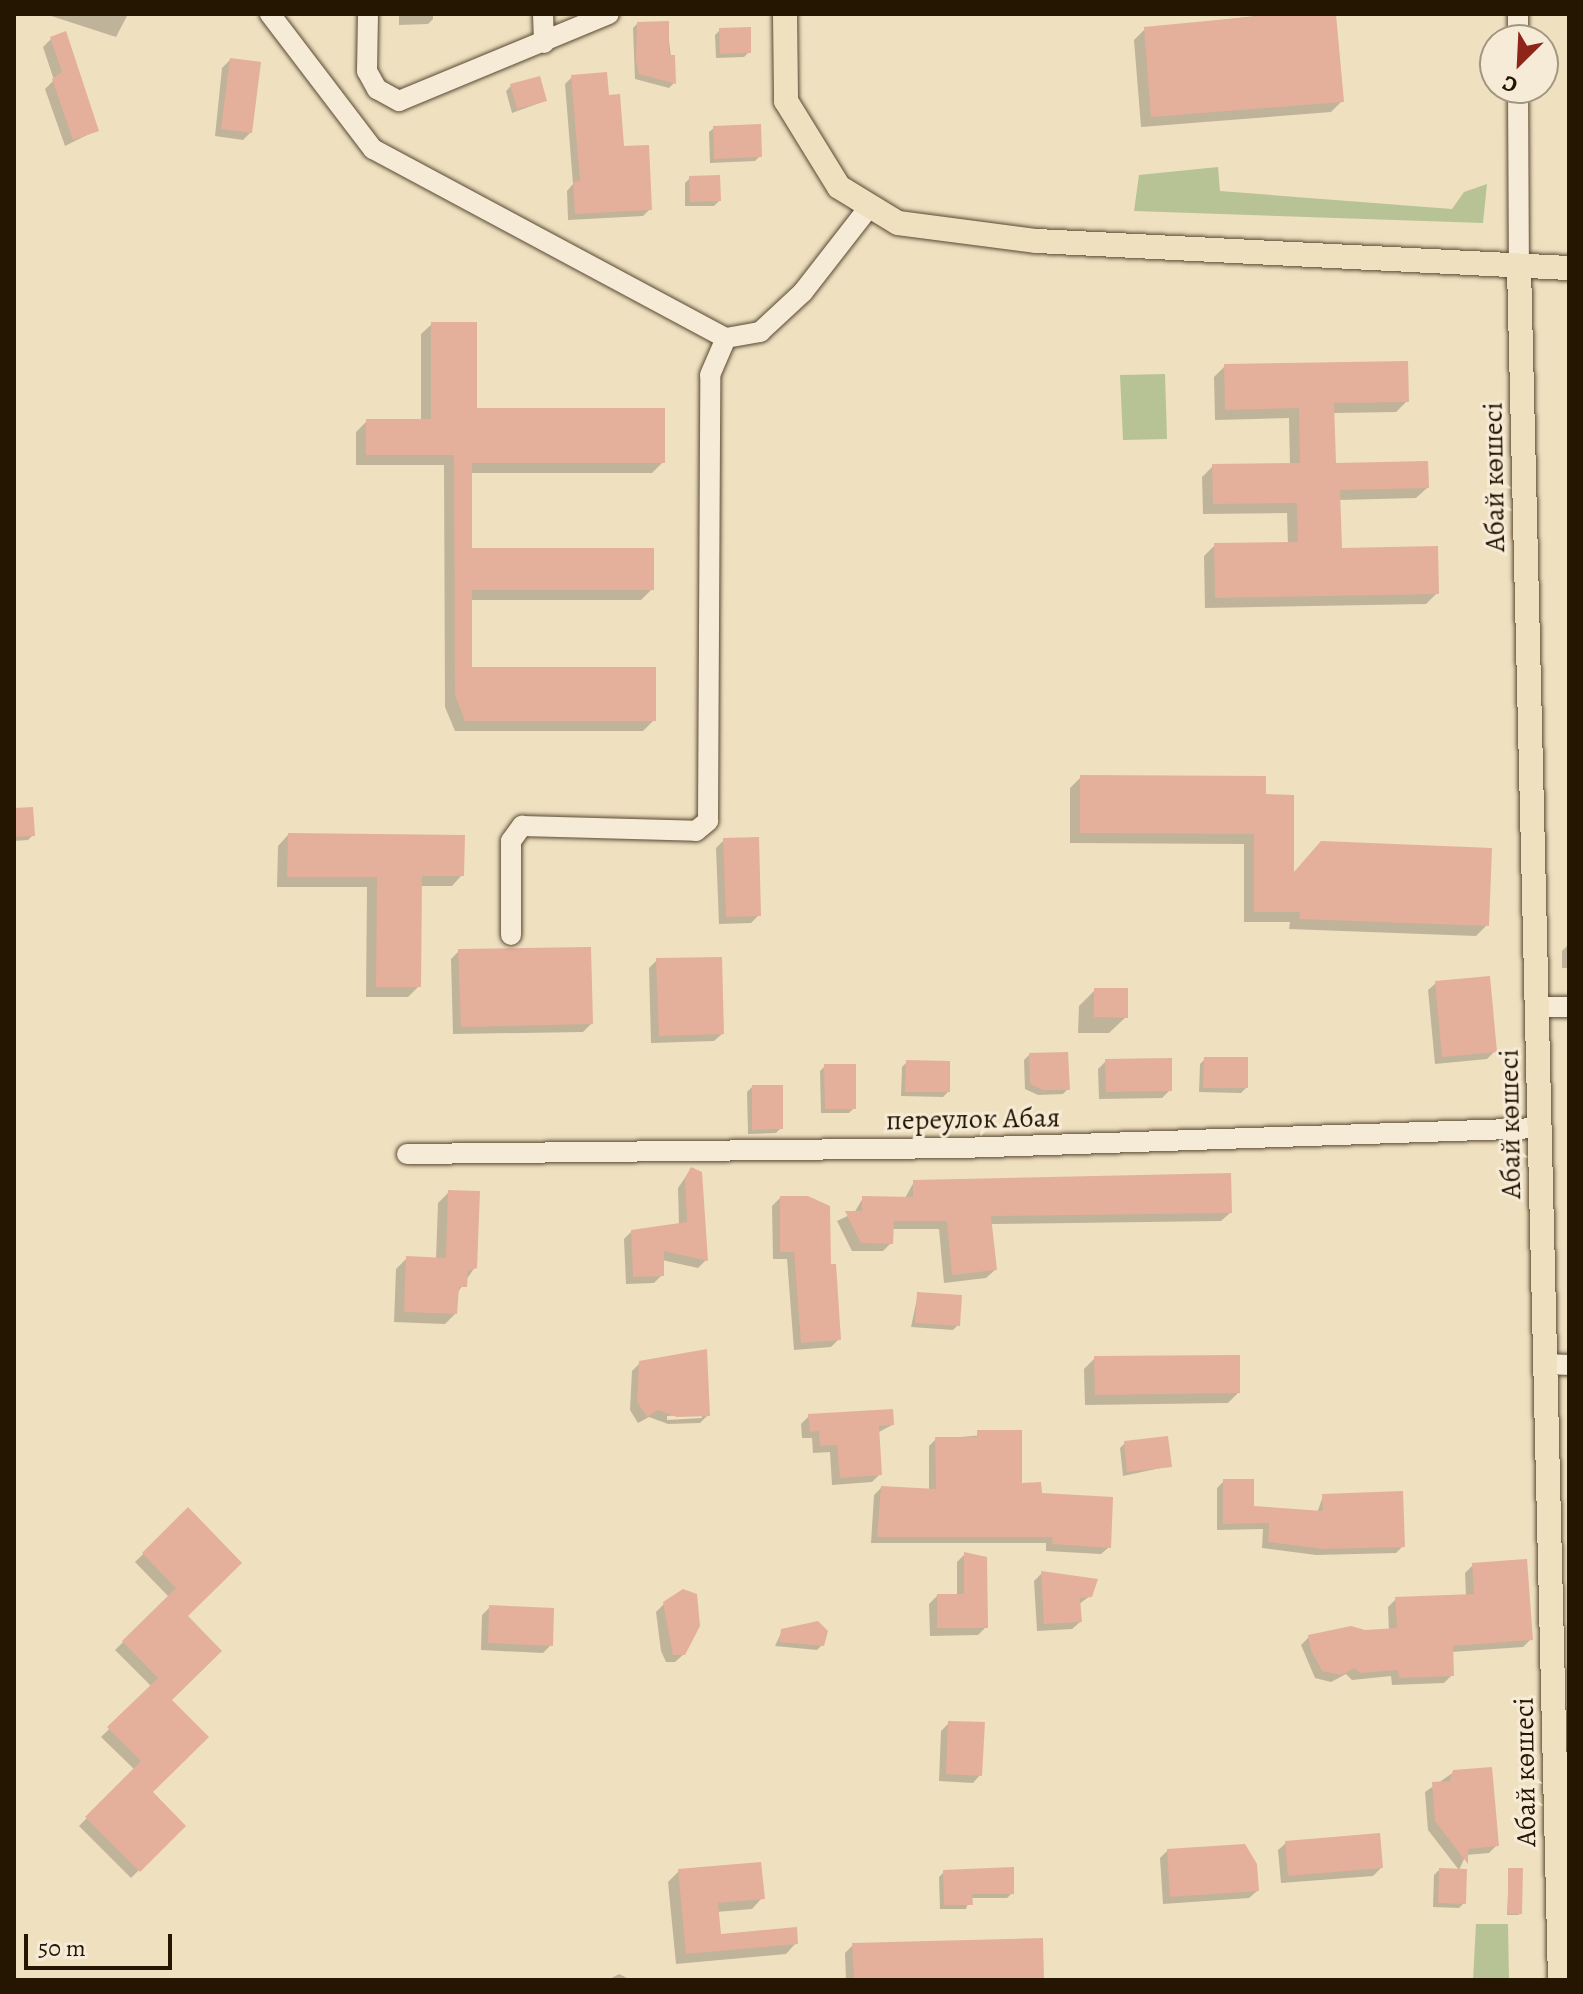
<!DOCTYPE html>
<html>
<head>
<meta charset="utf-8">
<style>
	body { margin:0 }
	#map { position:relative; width:1583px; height:1994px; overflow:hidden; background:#efe0c0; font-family:Alegreya,serif }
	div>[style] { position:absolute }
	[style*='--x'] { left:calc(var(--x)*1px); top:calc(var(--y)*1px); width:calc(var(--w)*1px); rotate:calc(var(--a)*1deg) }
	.green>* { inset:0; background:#b7c394 }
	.shadow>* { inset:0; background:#0003 }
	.building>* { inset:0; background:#e4af9b }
	.roads { filter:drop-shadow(0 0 2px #584832) drop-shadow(0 0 2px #584832) }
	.minor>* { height:20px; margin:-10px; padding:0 10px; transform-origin:10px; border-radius:10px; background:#f5ebd6 }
	.major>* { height:24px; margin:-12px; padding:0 12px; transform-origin:12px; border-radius:12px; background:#efe0c0 }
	span { translate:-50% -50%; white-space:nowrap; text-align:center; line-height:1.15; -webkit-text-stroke:6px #f5ebd6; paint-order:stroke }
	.street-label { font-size:28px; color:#251602 }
	.frame { position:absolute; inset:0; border:16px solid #251602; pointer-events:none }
	.north { position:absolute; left:1479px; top:24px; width:80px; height:80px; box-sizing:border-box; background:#f5ebd6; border:2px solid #a29681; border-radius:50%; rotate:204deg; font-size:22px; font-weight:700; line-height:32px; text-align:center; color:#251602 }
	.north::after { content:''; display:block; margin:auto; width:28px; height:36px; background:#8f2418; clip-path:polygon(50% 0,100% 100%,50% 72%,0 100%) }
	.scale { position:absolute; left:24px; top:1934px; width:148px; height:36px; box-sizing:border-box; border:4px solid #251602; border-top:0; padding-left:10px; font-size:24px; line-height:28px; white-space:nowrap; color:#251602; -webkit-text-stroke:6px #f5ebd6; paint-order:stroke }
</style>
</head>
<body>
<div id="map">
	<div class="green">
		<div style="clip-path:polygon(1218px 167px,1220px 191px,1452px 209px,1464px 192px,1487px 184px,1483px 223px,1134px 211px,1139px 175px)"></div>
		<div style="clip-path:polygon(1165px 374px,1167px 439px,1123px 440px,1120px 375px)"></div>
		<div style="clip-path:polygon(1476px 1924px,1508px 1924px,1509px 1980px,1473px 1980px)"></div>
	</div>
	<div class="shadow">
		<div style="clip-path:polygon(45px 14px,128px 14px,116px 37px)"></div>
		<div style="clip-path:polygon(399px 14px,433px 14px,433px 19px,428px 24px,399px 25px)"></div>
		<div style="clip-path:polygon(1272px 14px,1334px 14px,1342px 101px,1331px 112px,1141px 127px,1134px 40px,1145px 29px)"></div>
		<div style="clip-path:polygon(638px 23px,667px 23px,674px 83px,669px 88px,635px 79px,633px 28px)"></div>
		<div style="clip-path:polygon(720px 30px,749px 52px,744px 57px,716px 58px,715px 35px)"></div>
		<div style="clip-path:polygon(51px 39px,97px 130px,65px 146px,45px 89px,54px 80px,43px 47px)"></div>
		<div style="clip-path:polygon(230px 60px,251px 132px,243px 140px,215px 136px,222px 68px)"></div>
		<div style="clip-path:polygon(572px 77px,607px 97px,622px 148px,650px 209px,643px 216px,568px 220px,567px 191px,573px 184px,565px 84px)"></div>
		<div style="clip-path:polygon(511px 86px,545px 101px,512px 113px,506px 91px)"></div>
		<div style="clip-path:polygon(714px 128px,760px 156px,755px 161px,710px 163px,709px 132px)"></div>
		<div style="clip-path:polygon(690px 178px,719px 201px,714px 206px,685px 206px,685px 183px)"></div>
		<div style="clip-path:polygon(432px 324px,475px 410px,663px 462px,652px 473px,470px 473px,470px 550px,652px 589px,641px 600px,470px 600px,470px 669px,654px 720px,643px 731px,455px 731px,445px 707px,444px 465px,356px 465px,356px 432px,367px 421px,421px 421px,421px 334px)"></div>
		<div style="clip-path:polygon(1225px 366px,1407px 401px,1396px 412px,1333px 413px,1334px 465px,1427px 488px,1416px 498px,1339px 500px,1340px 550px,1437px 593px,1426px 604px,1205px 608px,1204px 556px,1215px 545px,1288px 544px,1287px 513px,1203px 514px,1202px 477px,1213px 466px,1290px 465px,1289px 418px,1215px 420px,1214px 377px)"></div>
		<div style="clip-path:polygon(1081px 777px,1264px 796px,1292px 876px,1487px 925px,1476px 936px,1289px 929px,1290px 922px,1244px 922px,1244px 844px,1070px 843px,1070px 788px)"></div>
		<div style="clip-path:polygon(14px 810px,33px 835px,28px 840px,14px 841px)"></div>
		<div style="clip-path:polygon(288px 835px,462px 875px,452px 886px,420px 886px,419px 986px,408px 997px,366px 997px,367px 887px,277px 887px,278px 846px)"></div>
		<div style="clip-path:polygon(724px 840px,759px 915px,751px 923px,719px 924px,716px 848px)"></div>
		<div style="clip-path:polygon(1569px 944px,1569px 968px,1562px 968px,1562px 951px)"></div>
		<div style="clip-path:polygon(459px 951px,591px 1024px,583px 1032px,453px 1034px,451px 959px)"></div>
		<div style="clip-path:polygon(657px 960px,722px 1034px,714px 1041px,651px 1043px,649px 968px)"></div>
		<div style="clip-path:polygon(1436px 983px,1495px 1051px,1487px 1059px,1435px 1064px,1428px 990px)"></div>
		<div style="clip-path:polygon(1095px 990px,1126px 1017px,1109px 1033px,1078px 1033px,1079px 1006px)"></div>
		<div style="clip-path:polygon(1029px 1055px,1068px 1089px,1063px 1094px,1038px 1095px,1025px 1089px,1024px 1060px)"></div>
		<div style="clip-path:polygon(1205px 1059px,1246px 1088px,1241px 1093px,1199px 1092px,1200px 1064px)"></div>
		<div style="clip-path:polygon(1106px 1061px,1170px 1090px,1162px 1098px,1099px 1099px,1098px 1069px)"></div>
		<div style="clip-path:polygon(907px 1062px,948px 1092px,943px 1097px,901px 1096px,902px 1067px)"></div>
		<div style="clip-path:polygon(825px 1066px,854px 1108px,849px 1113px,821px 1113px,820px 1071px)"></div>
		<div style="clip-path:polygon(752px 1087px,781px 1128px,776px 1133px,748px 1134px,747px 1092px)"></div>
		<div style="clip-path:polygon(691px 1169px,706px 1260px,698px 1268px,662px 1260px,662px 1275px,654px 1283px,626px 1284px,624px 1239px,632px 1231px,679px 1225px,678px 1188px)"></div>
		<div style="clip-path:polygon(914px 1182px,1230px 1213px,1221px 1221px,990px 1224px,995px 1270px,986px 1278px,944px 1283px,939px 1229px,892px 1229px,891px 1243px,883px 1251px,852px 1251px,837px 1221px,854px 1213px,863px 1198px,905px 1198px)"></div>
		<div style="clip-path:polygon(449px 1192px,475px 1267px,456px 1295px,456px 1313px,445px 1324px,394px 1322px,396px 1269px,407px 1258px,436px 1259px,438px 1203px)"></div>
		<div style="clip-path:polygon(780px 1198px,829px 1266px,839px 1339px,831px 1347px,794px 1350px,787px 1259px,773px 1259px,772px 1206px)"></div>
		<div style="clip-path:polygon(918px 1294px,958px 1325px,953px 1330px,911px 1327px)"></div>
		<div style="clip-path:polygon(1095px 1358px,1238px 1393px,1228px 1403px,1085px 1405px,1084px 1369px)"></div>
		<div style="clip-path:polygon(evenodd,640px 1363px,708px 1415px,700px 1423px,668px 1424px,649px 1417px,638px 1423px,630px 1410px,632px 1371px,640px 1363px,702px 1414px,702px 1418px,667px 1420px,667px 1416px,702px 1414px)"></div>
		<div style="clip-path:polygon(809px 1416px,892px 1425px,877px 1433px,880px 1474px,872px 1482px,832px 1485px,830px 1452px,813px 1453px,812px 1438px,802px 1438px,801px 1424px)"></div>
		<div style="clip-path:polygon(1020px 1432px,1020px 1485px,1109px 1547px,1101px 1554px,1046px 1551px,1046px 1543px,871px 1543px,874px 1495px,881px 1488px,929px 1491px,929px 1446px,936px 1439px)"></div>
		<div style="clip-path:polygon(1125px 1443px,1170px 1466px,1123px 1476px,1120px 1448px)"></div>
		<div style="clip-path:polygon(1224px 1481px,1253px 1508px,1317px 1513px,1323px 1496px,1403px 1546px,1396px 1553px,1316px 1555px,1262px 1548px,1263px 1529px,1217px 1530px,1217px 1488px)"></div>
		<div style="clip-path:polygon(188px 1510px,185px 1616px,150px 1792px,183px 1826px,131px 1878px,79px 1826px,135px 1770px,101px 1737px,152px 1687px,115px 1650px,169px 1597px,135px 1562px)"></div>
		<div style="clip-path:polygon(965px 1554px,986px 1627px,978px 1635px,930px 1636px,929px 1604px,937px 1596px,957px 1596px,957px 1562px)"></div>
		<div style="clip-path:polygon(1473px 1565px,1531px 1639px,1523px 1647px,1451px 1652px,1452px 1675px,1444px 1683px,1392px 1685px,1391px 1676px,1352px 1680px,1346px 1674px,1331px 1682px,1315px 1678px,1301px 1645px,1309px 1637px,1389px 1631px,1388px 1607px,1396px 1599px,1466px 1596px,1465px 1573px)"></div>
		<div style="clip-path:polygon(1042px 1573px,1090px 1596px,1079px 1604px,1080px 1622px,1072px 1629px,1037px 1631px,1034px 1581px)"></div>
		<div style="clip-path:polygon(665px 1603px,684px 1654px,675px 1662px,666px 1662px,661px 1651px,656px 1612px)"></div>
		<div style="clip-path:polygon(490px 1607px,551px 1645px,543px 1653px,481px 1650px,482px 1615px)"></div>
		<div style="clip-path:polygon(782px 1631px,822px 1645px,817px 1650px,775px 1646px)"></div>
		<div style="clip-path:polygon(949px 1723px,980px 1775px,973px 1783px,939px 1781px,941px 1731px)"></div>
		<div style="clip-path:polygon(1454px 1772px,1497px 1845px,1489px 1853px,1466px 1855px,1459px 1870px,1428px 1830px,1425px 1792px)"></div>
		<div style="clip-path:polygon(1286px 1843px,1381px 1868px,1373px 1876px,1281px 1883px,1278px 1850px)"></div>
		<div style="clip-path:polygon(1168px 1850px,1257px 1891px,1249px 1898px,1163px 1904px,1160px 1858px)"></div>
		<div style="clip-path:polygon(1439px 1870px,1464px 1903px,1459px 1908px,1433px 1907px,1434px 1875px)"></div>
		<div style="clip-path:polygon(1509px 1870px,1520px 1914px,1518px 1915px,1507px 1915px)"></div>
		<div style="clip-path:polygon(679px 1871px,762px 1898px,752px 1909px,716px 1912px,719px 1936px,796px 1943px,786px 1954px,676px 1964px,668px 1882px)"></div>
		<div style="clip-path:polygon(944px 1872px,1012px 1893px,1007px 1898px,970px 1898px,966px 1909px,940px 1909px,939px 1877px)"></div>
		<div style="clip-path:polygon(853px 1945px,1042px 1980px,846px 1980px,845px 1953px)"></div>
		<div style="clip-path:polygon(619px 1974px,631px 1980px,608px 1980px)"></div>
	</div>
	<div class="building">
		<div style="clip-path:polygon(1281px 14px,1336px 14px,1344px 102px,1151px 117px,1144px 27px)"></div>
		<div style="clip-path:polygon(669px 21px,669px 55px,675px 55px,676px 84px,639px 74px,636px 61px,637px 22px)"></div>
		<div style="clip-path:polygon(751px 27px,751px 53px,720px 54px,719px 28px)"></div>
		<div style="clip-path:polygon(66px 31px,99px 131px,73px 140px,52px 79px,62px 72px,50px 37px)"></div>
		<div style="clip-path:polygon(230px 58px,261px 62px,252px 133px,221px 129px)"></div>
		<div style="clip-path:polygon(607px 72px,609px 95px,620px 94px,624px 146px,649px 145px,652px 210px,575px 214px,573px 182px,580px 181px,571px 75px)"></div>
		<div style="clip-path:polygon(540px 76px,547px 101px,517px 109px,510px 84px)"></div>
		<div style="clip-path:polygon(761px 124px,762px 157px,714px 159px,713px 126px)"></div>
		<div style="clip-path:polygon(720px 175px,721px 201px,690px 202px,689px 176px)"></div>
		<div style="clip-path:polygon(431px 322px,477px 322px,477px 408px,665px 408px,665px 463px,472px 463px,472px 548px,654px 548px,654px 590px,472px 590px,472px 667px,656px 667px,656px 721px,465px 721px,455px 695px,454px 455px,366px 455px,366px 419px,431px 419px)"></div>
		<div style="clip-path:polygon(1408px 361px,1409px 402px,1334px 403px,1336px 463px,1428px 461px,1429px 488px,1340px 490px,1342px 548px,1438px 546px,1439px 594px,1215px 598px,1214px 543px,1298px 542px,1297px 503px,1213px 504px,1212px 464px,1300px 463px,1299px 408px,1225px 410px,1224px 364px)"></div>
		<div style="clip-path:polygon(1080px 775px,1266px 776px,1266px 794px,1294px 795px,1294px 872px,1321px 841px,1492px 848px,1489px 926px,1299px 919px,1300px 912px,1254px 912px,1254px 834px,1080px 833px)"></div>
		<div style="clip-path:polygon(33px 807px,35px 836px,14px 837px,14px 808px)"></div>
		<div style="clip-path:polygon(288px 833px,465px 835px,464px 876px,422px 876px,421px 987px,376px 987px,377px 877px,287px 877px)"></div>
		<div style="clip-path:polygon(759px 837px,761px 916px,726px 917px,723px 838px)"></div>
		<div style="clip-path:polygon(591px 947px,593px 1024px,461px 1027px,458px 949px)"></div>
		<div style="clip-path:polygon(722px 957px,724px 1034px,659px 1036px,656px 958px)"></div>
		<div style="clip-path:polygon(1490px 976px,1497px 1052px,1442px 1057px,1435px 981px)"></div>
		<div style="clip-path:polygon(1094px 988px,1128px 988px,1128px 1018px,1094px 1017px)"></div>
		<div style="clip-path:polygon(1068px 1052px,1070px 1090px,1043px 1090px,1030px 1084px,1029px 1053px)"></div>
		<div style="clip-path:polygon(1204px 1057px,1248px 1057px,1248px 1088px,1203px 1088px)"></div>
		<div style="clip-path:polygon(1172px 1058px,1172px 1091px,1106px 1092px,1105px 1059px)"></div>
		<div style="clip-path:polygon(906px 1060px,950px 1061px,950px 1092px,905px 1092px)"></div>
		<div style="clip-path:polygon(824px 1064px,856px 1064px,856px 1109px,825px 1109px)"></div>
		<div style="clip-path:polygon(752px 1085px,783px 1085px,783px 1129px,752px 1130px)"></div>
		<div style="clip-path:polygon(691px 1167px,702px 1172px,708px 1261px,664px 1251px,664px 1276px,633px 1277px,631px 1230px,687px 1222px,685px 1178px)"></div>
		<div style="clip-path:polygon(1231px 1173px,1232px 1213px,991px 1216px,997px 1270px,952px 1275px,947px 1221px,894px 1221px,893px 1244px,861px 1243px,845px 1211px,862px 1211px,862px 1196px,913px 1197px,913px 1180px)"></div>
		<div style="clip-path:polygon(448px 1190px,480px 1191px,477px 1268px,468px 1271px,467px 1287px,459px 1287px,457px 1314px,404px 1312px,406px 1256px,446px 1258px)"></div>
		<div style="clip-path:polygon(780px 1196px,808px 1196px,830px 1206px,831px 1264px,836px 1264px,841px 1340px,801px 1343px,794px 1252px,780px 1252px)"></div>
		<div style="clip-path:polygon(917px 1292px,962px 1295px,960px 1326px,915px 1323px)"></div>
		<div style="clip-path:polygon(707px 1349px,710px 1416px,677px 1417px,658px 1410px,647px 1417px,637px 1402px,639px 1361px)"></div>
		<div style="clip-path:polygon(1240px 1355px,1240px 1393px,1095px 1395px,1094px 1356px)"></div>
		<div style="clip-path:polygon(893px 1409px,894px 1425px,879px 1426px,882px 1475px,840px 1478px,837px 1445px,820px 1446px,819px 1431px,810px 1432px,808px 1414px)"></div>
		<div style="clip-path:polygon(977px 1430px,1022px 1430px,1022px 1483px,1041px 1482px,1042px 1493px,1113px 1497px,1111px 1548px,1052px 1544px,1053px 1537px,877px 1537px,881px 1486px,936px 1489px,935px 1437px,977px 1437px)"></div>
		<div style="clip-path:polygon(1168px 1436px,1172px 1467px,1127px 1472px,1124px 1441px)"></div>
		<div style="clip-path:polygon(1223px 1479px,1254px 1479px,1254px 1506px,1323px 1511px,1322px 1494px,1403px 1491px,1405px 1547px,1324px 1549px,1268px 1542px,1269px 1523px,1223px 1524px)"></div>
		<div style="clip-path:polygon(188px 1507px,242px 1563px,188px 1616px,222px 1651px,172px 1700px,209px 1737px,153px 1792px,186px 1826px,140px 1872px,85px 1817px,141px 1761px,107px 1727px,158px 1678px,122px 1641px,176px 1588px,142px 1553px)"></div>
		<div style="clip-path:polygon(964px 1552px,987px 1557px,988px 1628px,937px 1628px,937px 1594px,964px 1594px)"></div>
		<div style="clip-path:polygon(1527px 1559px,1533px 1640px,1453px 1646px,1454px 1676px,1399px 1678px,1398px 1670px,1360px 1673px,1355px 1668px,1341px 1675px,1322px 1671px,1311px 1650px,1308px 1635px,1351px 1626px,1365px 1630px,1397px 1628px,1395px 1597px,1474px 1594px,1472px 1563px)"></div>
		<div style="clip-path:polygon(1041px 1571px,1098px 1579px,1092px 1597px,1080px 1598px,1082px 1622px,1044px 1624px)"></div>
		<div style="clip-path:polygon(683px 1589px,697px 1594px,700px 1626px,685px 1655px,673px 1655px,663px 1602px)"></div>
		<div style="clip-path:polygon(489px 1605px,554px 1608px,553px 1646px,488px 1643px)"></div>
		<div style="clip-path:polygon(818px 1621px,828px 1631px,824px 1646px,779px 1642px,781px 1629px)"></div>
		<div style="clip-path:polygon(948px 1721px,985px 1722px,982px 1776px,946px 1774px)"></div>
		<div style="clip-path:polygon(1492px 1767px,1499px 1846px,1468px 1849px,1468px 1864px,1435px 1821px,1432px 1782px,1450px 1781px,1453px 1770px)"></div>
		<div style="clip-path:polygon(1380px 1833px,1383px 1868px,1288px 1876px,1285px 1841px)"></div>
		<div style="clip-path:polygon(1245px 1844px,1257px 1864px,1259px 1891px,1170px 1897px,1167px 1849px)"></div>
		<div style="clip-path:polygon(761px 1862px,765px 1899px,718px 1903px,721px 1934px,797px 1927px,798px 1944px,686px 1954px,678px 1869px)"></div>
		<div style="clip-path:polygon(1014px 1867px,1014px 1894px,972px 1894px,973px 1905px,944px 1905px,943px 1870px)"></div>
		<div style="clip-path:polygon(1439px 1868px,1467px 1869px,1466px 1904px,1438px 1903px)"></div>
		<div style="clip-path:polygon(1508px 1868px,1523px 1868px,1522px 1914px,1508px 1914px)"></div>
		<div style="clip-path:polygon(1043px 1938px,1044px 1980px,854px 1980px,852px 1943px)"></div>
	</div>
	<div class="roads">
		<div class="minor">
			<div style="--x:270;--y:14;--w:170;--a:52.7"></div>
			<div style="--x:373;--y:149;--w:400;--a:28.2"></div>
			<div style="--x:726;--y:338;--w:35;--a:-10"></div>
			<div style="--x:760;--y:332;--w:59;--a:-42.9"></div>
			<div style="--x:803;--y:292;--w:109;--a:-52.1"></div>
			<div style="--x:368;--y:14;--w:57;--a:91"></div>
			<div style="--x:367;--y:71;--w:21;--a:61"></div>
			<div style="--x:377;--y:89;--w:25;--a:29"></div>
			<div style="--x:399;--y:101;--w:227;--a:-22.5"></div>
			<div style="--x:543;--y:14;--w:29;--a:88"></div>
			<div style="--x:1518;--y:14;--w:26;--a:90"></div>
			<div style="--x:1518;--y:88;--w:179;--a:89.7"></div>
			<div style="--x:511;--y:935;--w:94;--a:-90"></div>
			<div style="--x:511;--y:841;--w:19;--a:-54"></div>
			<div style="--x:522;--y:826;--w:174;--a:1.6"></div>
			<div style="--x:696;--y:831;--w:16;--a:-40"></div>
			<div style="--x:708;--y:821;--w:446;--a:-89.7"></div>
			<div style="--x:710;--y:375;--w:40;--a:-66.6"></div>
			<div style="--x:1537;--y:1007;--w:32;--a:0"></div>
			<div style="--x:407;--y:1154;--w:554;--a:-0.62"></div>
			<div style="--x:961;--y:1148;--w:579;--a:-1.98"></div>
			<div style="--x:1545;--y:1364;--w:24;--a:2"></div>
		</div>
		<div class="major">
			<div style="--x:785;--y:14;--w:87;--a:89.3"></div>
			<div style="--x:786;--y:101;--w:101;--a:58.4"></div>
			<div style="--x:839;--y:187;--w:69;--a:31.4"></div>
			<div style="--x:898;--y:223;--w:140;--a:7.4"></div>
			<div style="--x:1037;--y:241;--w:533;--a:2.91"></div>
			<div style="--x:1519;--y:267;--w:1713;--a:88.63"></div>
		</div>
	</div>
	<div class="street-label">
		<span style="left:1494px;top:477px;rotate:-91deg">Абай көшесі</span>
		<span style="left:973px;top:1119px;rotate:-1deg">переулок Абая</span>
		<span style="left:1510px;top:1124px;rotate:-91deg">Абай көшесі</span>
		<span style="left:1525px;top:1772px;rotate:-91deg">Абай көшесі</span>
	</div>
	<div class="frame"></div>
	<div class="north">С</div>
	<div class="scale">50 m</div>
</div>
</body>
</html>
